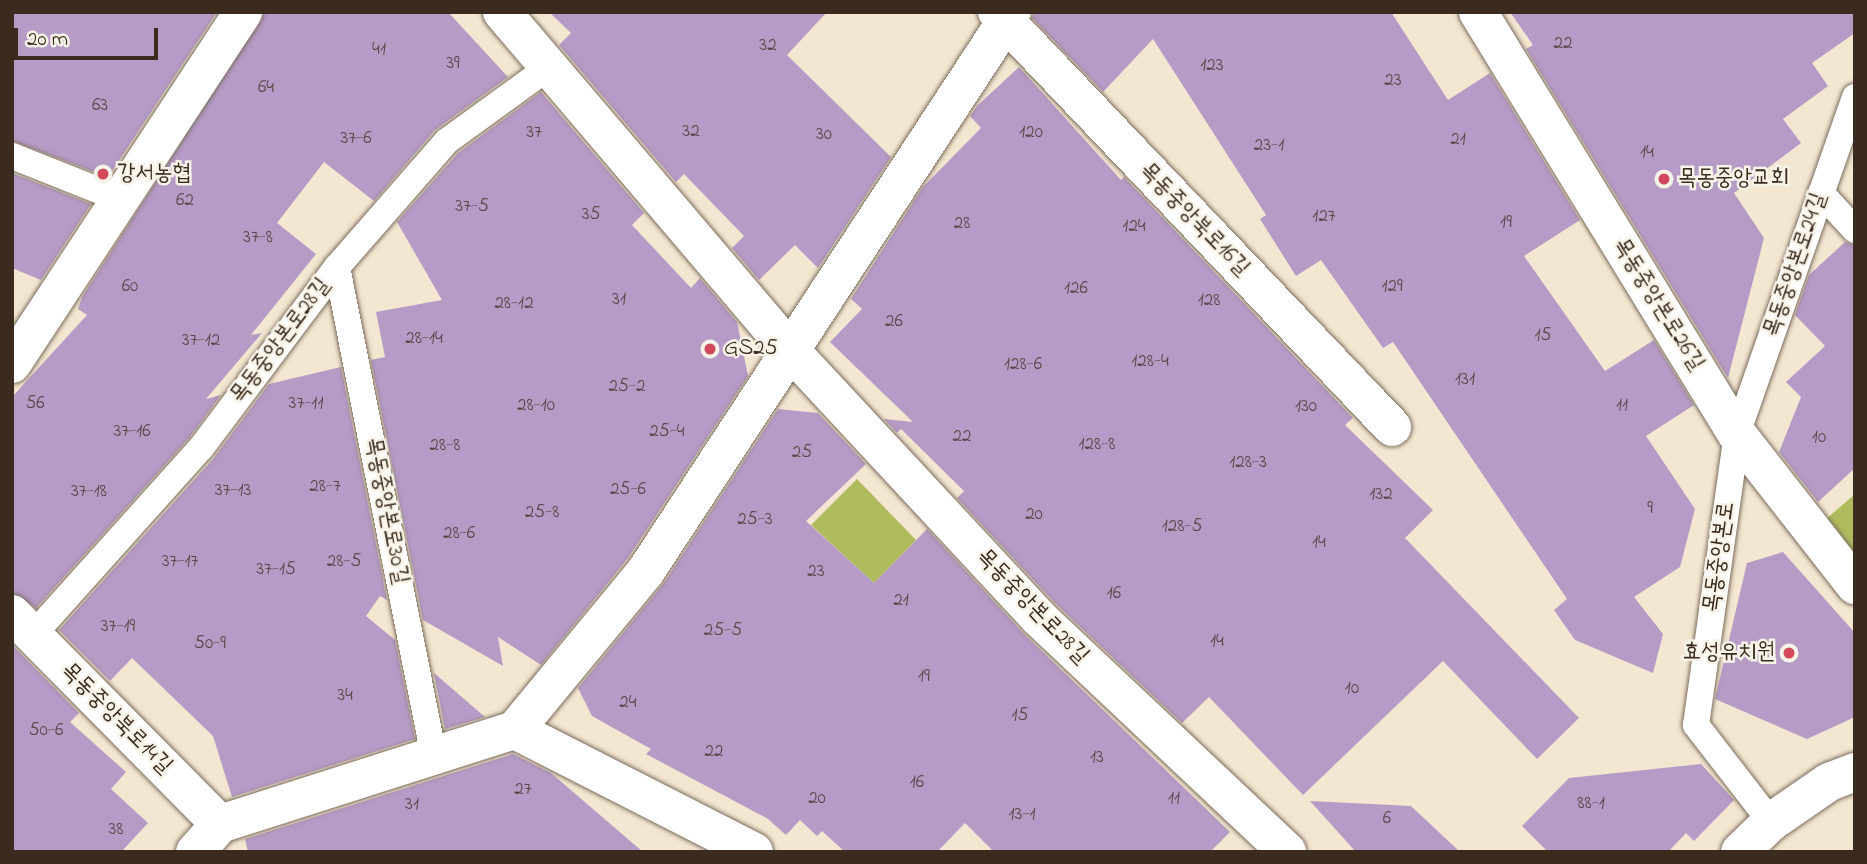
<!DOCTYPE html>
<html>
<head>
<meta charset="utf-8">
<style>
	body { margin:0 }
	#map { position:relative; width:1867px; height:864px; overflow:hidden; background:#f4e7d1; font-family:"Indie Flower","Poor Story",sans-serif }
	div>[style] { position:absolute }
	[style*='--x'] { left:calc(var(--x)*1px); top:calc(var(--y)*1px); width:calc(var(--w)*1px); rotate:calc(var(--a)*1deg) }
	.green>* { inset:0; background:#b0bb5d }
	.building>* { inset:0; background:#b59bc6 }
	.roads { filter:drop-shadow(0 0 2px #7c6c5d) drop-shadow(0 0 2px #7c6c5d) }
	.service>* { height:26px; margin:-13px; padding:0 13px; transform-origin:13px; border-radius:13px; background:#fff }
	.minor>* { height:38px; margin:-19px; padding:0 19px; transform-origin:19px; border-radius:19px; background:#fff }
	.tertiary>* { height:38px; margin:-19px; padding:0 19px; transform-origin:19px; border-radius:19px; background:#fff }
	.dots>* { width:19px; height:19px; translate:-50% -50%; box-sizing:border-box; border:4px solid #f7f3e8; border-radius:50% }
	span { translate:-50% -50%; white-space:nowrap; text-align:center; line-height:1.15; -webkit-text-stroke:5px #f7f3e8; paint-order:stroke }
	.number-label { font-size:19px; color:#5a4648 }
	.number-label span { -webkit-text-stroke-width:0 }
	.poi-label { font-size:23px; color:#3b2a1e }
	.left { translate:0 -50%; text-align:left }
	.right { translate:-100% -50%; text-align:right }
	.street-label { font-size:23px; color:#3b2a1e }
	.frame { position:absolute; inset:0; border:14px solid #3b2a1e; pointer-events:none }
	.scale { position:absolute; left:14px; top:28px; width:144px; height:32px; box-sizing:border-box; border:4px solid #3b2a1e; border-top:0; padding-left:9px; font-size:21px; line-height:24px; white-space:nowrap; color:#3b2a1e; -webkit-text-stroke:5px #f7f3e8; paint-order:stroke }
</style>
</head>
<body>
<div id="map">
	<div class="green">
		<div style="clip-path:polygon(857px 479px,916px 540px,874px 583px,811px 525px)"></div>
		<div style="clip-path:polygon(1855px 494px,1855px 554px,1825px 520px)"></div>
	</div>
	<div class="building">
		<div style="clip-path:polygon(12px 12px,217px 12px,108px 177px,12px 141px)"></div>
		<div style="clip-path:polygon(265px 12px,448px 12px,508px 77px,435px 130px,374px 201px,324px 162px,277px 223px,316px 254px,251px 335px,262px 333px,206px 399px,221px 395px,189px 438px,36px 608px,12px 593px,12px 397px,87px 315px,78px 309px,82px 297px)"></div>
		<div style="clip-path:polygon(549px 12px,827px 12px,787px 55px,891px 157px,818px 268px,795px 245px,759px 280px,732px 248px,744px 236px,684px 174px,676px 182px,559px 45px,571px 33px)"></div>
		<div style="clip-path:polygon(1034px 12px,1391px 12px,1448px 100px,1490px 73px,1580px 220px,1524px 256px,1605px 371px,1654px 340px,1694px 405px,1646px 436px,1695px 509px,1680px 567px,1634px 597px,1663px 634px,1653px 673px,1575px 640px,1554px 610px,1567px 599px,1393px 342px,1383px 348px,1321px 260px,1296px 276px,1260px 219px,1266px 215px,1153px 39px,1103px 92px,1032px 18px)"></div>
		<div style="clip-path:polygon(1510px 12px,1855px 12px,1855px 33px,1812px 63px,1828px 86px,1783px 119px,1801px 143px,1734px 193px,1764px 238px,1728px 378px,1526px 49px,1533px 45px)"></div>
		<div style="clip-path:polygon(1019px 67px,1121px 180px,1124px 177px,1353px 418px,1345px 425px,1433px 510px,1405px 538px,1579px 718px,1537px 759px,1443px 661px,1303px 795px,1209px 697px,1182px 723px,1055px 603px,957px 498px,964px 491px,901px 429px,897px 433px,884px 419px,913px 422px,830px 342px,862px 309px,851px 299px,923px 187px,981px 128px,970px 116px,977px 106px)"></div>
		<div style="clip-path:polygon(541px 92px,644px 213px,632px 225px,691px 288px,700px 278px,737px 322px,748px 376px,628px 558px,541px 665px,498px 637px,503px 666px,423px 620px,371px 360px,385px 357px,376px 312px,442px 300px,397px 222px,458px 153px)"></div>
		<div style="clip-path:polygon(12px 173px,91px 204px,41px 280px,12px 268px)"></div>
		<div style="clip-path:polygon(1845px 242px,1855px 245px,1855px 468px,1818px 502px,1779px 452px,1801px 397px,1786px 382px,1825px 346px,1795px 315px,1809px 275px)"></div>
		<div style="clip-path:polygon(341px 367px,387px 600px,380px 596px,366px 616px,395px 640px,415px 739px,232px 797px,213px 736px,132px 658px,110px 681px,59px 630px,213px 459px,269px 384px)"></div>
		<div style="clip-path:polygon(778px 409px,818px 413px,866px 464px,806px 521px,874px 583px,927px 529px,1024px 634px,1230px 832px,1210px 852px,994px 852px,965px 823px,937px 852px,845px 852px,822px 831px,817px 836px,800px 820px,786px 835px,768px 819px,646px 754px,651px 749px,592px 716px,578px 688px,664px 583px)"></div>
		<div style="clip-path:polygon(1783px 552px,1855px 633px,1855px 717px,1807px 739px,1715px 699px,1747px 563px)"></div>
		<div style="clip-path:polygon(12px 645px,79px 713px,70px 722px,126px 772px,111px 789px,148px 823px,121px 852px,12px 852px)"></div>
		<div style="clip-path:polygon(434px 673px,485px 717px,445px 729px)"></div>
		<div style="clip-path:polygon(513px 754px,551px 773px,643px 852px,248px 852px,245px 839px)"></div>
		<div style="clip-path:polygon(1701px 764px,1734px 800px,1694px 841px,1686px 833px,1668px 852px,1548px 852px,1522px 826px,1569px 778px)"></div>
		<div style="clip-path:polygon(1310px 801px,1411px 806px,1460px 852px,1356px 852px)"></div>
	</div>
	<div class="roads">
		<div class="service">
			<div style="--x:12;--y:156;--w:116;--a:21.7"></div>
			<div style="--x:1821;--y:193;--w:50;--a:47.4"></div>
			<div style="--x:337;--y:267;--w:499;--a:78.8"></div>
			<div style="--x:33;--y:635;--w:251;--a:-48.1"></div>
			<div style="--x:201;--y:448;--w:226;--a:-53.1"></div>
			<div style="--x:337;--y:267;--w:167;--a:-48.9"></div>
			<div style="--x:447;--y:141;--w:126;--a:-36"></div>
			<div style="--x:1771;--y:822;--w:123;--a:-127.7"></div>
			<div style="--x:1696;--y:725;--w:294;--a:-82"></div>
			<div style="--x:1737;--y:434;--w:357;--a:-70.7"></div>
		</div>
		<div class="minor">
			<div style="--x:502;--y:12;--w:444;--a:49.6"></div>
			<div style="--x:790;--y:350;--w:366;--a:47.1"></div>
			<div style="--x:1039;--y:618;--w:341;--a:43.3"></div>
			<div style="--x:997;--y:12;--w:573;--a:46.41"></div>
			<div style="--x:1478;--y:12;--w:495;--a:58.5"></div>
			<div style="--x:1737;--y:434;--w:192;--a:52"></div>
			<div style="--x:12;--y:364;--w:421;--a:-56.7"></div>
			<div style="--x:12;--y:614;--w:296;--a:45.3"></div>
			<div style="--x:515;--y:730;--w:206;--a:-50.5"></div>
			<div style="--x:646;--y:571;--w:668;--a:-56.79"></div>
			<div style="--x:195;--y:852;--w:38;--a:-48"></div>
			<div style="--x:220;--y:824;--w:310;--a:-17.7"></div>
			<div style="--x:515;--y:730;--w:268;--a:27"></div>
		</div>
		<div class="tertiary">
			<div style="--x:1740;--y:852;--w:43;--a:-44.1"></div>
			<div style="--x:1771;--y:822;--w:70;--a:-34.6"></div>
			<div style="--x:1829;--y:782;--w:28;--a:-21"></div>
		</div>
	</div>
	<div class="dots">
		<div style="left:103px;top:174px;background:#d1495b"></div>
		<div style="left:1664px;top:179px;background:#d1495b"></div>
		<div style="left:710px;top:349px;background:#d1495b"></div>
		<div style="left:1789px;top:653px;background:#d1495b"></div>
	</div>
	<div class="number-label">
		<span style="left:1563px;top:44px">22</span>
		<span style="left:768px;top:46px">32</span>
		<span style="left:379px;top:50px">41</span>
		<span style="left:453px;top:64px">39</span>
		<span style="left:1212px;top:66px">123</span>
		<span style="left:1393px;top:81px">23</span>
		<span style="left:266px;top:88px">64</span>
		<span style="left:100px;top:106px">63</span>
		<span style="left:691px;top:132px">32</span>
		<span style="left:534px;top:133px">37</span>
		<span style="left:1031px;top:133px">120</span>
		<span style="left:824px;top:135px">30</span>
		<span style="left:356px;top:139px">37-6</span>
		<span style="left:1458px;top:140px">21</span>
		<span style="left:1269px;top:146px">23-1</span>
		<span style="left:1647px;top:153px">14</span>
		<span style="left:185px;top:201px">62</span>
		<span style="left:472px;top:207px">37-5</span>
		<span style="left:591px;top:215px">35</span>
		<span style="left:1324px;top:217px">127</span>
		<span style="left:1506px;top:223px">19</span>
		<span style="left:962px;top:224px">28</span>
		<span style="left:1134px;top:227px">124</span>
		<span style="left:258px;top:238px">37-8</span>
		<span style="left:130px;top:287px">60</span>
		<span style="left:1392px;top:287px">129</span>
		<span style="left:1076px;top:289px">126</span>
		<span style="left:619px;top:300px">31</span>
		<span style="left:1209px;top:301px">128</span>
		<span style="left:514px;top:304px">28-12</span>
		<span style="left:894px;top:322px">26</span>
		<span style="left:1543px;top:336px">15</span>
		<span style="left:424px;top:339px">28-14</span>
		<span style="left:201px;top:341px">37-12</span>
		<span style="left:1150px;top:362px">128-4</span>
		<span style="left:1023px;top:365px">128-6</span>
		<span style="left:1465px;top:380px">131</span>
		<span style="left:627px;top:387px">25-2</span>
		<span style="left:35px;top:404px">56</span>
		<span style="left:306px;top:404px">37-11</span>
		<span style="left:536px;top:406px">28-10</span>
		<span style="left:1622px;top:406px">11</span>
		<span style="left:1306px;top:407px">130</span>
		<span style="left:132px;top:432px">37-16</span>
		<span style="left:667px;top:432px">25-4</span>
		<span style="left:962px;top:437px">22</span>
		<span style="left:1819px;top:438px">10</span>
		<span style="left:1097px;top:445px">128-8</span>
		<span style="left:445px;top:446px">28-8</span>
		<span style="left:802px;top:453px">25</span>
		<span style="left:1248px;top:463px">128-3</span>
		<span style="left:325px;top:487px">28-7</span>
		<span style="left:628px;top:490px">25-6</span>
		<span style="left:233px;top:491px">37-13</span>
		<span style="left:89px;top:492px">37-18</span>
		<span style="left:1381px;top:495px">132</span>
		<span style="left:1650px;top:509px">9</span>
		<span style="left:542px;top:513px">25-8</span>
		<span style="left:1034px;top:515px">20</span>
		<span style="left:755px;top:520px">25-3</span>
		<span style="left:1182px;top:527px">128-5</span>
		<span style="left:459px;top:534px">28-6</span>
		<span style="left:1319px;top:543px">14</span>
		<span style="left:180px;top:562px">37-17</span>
		<span style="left:344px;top:562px">28-5</span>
		<span style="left:276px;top:570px">37-15</span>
		<span style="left:816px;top:572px">23</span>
		<span style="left:1114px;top:594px">16</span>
		<span style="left:901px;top:601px">21</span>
		<span style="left:118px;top:627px">37-19</span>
		<span style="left:723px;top:631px">25-5</span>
		<span style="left:1217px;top:642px">14</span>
		<span style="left:210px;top:644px">50-9</span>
		<span style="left:924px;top:677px">19</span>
		<span style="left:1352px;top:689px">10</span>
		<span style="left:345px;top:696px">34</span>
		<span style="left:628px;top:703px">24</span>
		<span style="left:1020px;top:716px">15</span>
		<span style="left:46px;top:731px">50-6</span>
		<span style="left:714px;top:752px">22</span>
		<span style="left:1097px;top:758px">13</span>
		<span style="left:917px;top:783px">16</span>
		<span style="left:523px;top:790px">27</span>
		<span style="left:817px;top:799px">20</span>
		<span style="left:1174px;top:799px">11</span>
		<span style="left:1591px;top:804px">88-1</span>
		<span style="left:412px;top:805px">31</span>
		<span style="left:1022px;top:815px">13-1</span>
		<span style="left:1387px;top:819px">6</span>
		<span style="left:116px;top:830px">38</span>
	</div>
	<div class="poi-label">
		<span class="left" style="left:117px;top:174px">강서농협</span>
		<span class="left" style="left:1678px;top:179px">목동중앙교회</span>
		<span class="left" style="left:724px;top:349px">GS25</span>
		<span class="right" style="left:1775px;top:653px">효성유치원</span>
	</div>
	<div class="street-label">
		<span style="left:1194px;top:220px;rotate:46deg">목동중앙북로16길</span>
		<span style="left:1796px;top:265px;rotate:-71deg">목동중앙본로24길</span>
		<span style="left:1658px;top:305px;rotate:58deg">목동중앙본로26길</span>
		<span style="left:281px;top:341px;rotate:-53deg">목동중앙본로28길</span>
		<span style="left:386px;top:511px;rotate:79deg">목동중앙본로30길</span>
		<span style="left:1720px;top:557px;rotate:-82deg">목동중앙본로</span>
		<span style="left:1032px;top:607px;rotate:46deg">목동중앙본로28길</span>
		<span style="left:116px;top:719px;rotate:45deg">목동중앙북로14길</span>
	</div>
	<div class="frame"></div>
	<div class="scale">20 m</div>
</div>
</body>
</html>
